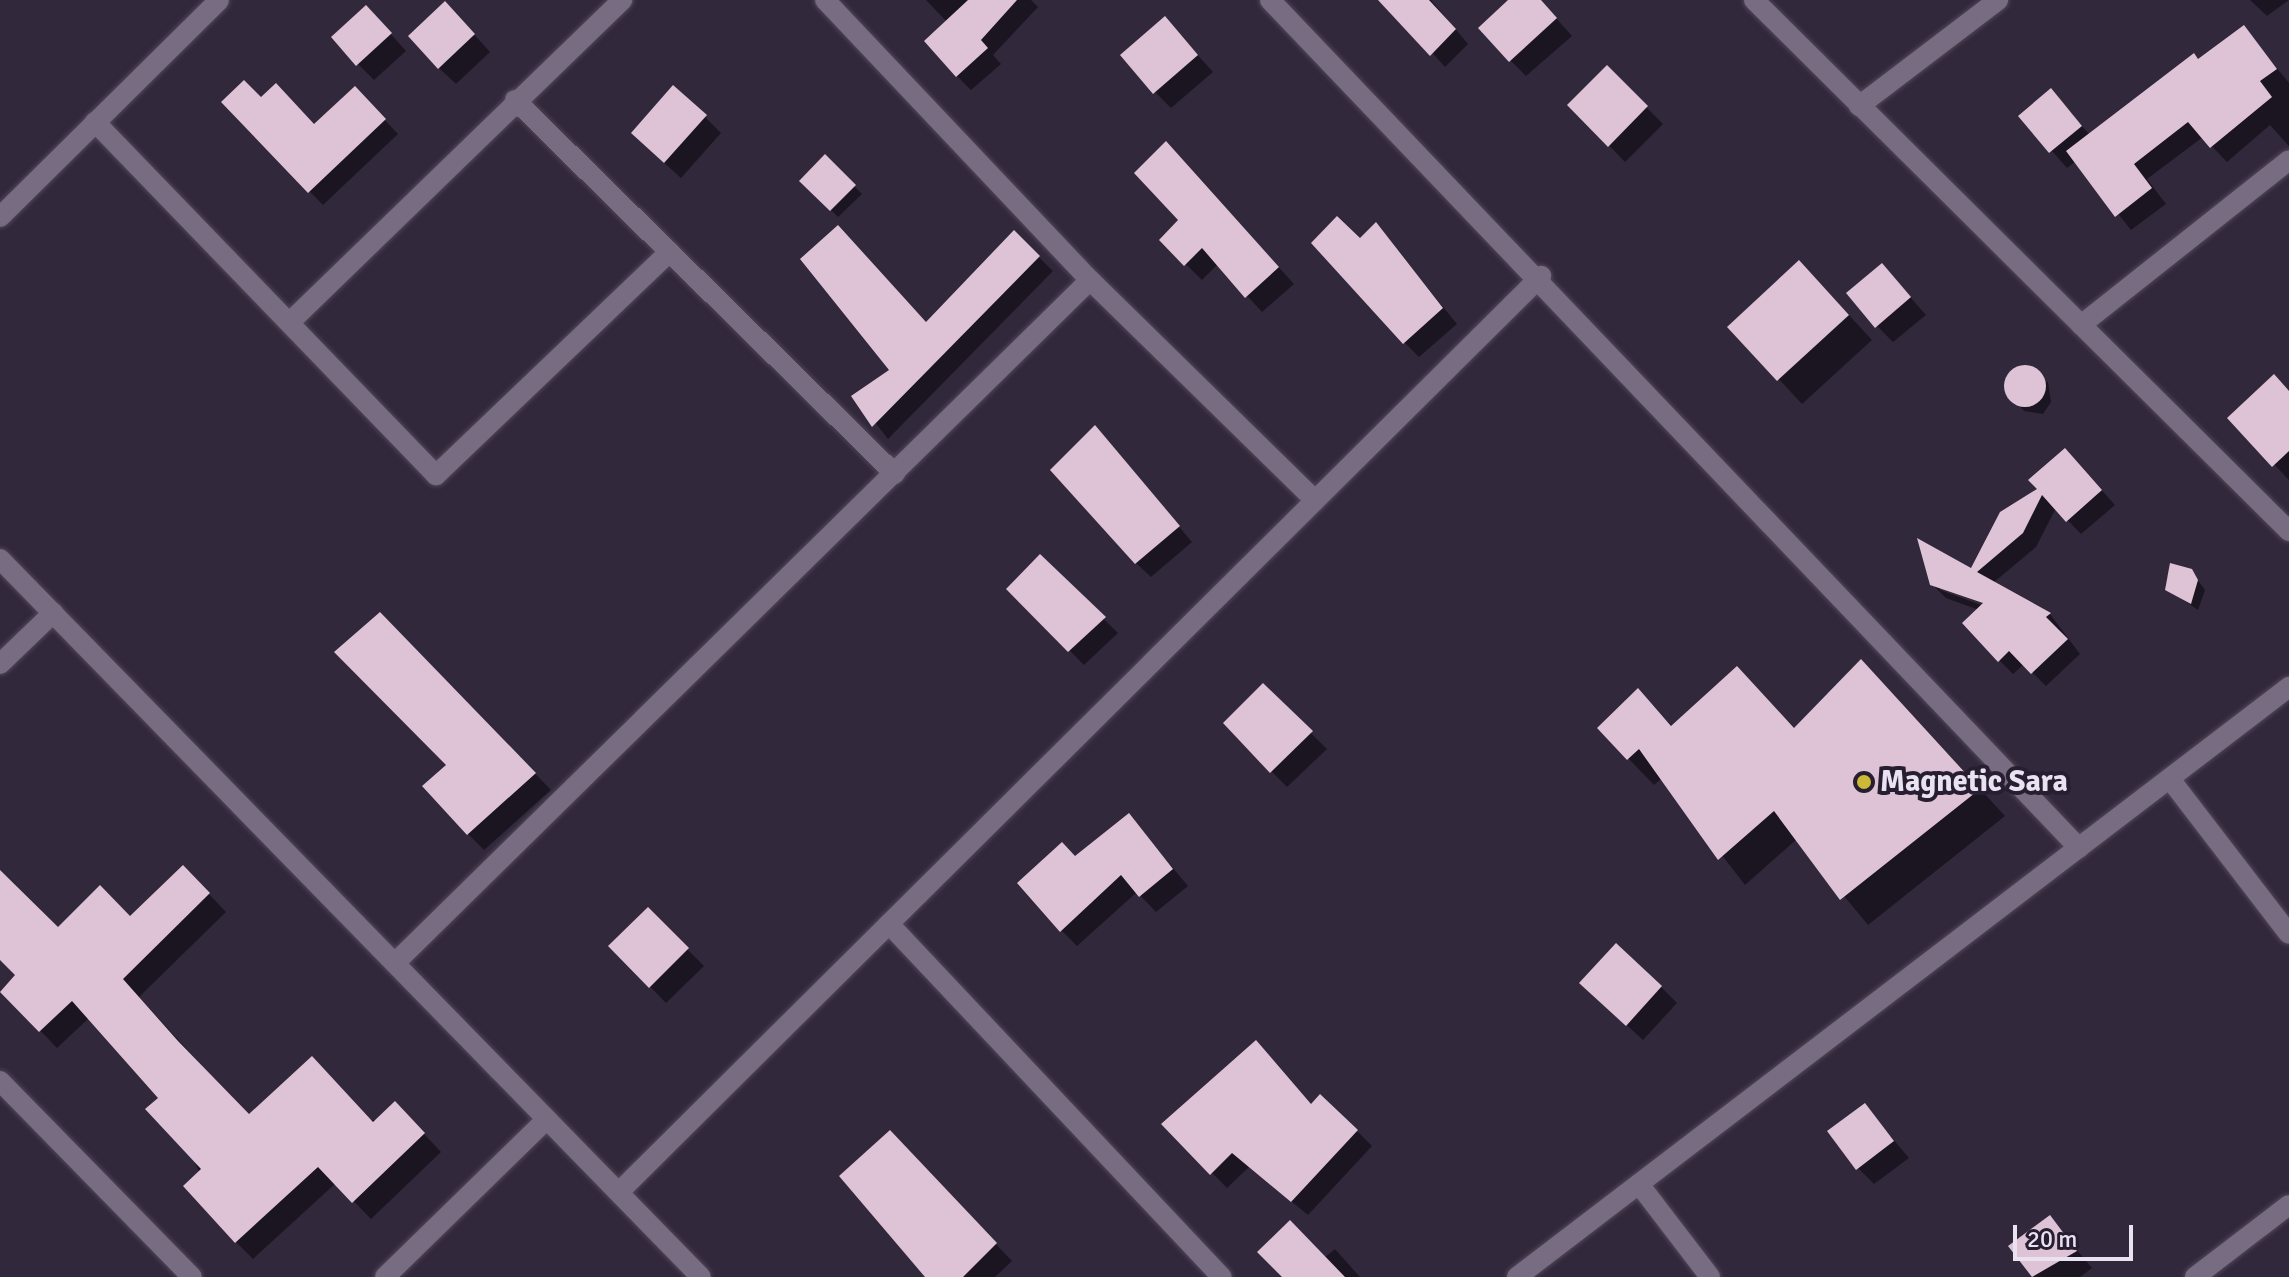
<!DOCTYPE html>
<html>
<head>
<meta charset="utf-8">
<style>
	body { margin:0 }
	#map { position:relative; width:2289px; height:1277px; overflow:hidden; background:#32283c; font-family:Signika,sans-serif }
	div>[style] { position:absolute }
	[style*='--x'] { left:calc(var(--x)*1px); top:calc(var(--y)*1px); width:calc(var(--w)*1px); rotate:calc(var(--a)*1deg) }
	.shadow>* { inset:0; background:#0007 }
	.building>* { inset:0; background:#ddc3d5 }
	.round { border-radius:50% }
	.roads { filter:drop-shadow(0 0 2px #504758) drop-shadow(0 0 2px #504758) }
	.minor>* { height:20px; margin:-10px; padding:0 10px; transform-origin:10px; border-radius:10px; background:#786c83 }
	.tertiary>* { height:20px; margin:-10px; padding:0 10px; transform-origin:10px; border-radius:10px; background:#786c83 }
	.dots>* { width:22px; height:22px; translate:-50% -50%; box-sizing:border-box; border:4px solid #281e31; border-radius:50% }
	span { translate:-50% -50%; white-space:nowrap; text-align:center; line-height:1.15; -webkit-text-stroke:8px #281e31; paint-order:stroke }
	.poi-label { font-size:30px; color:#e9e2f0; font-weight:700 }
	.left { translate:0 -50%; text-align:left }
	.scale { position:absolute; left:2013px; top:1225px; width:120px; height:36px; box-sizing:border-box; border:4px solid #e9e2f0; border-top:0; padding-left:10px; font-size:24px; line-height:28px; white-space:nowrap; color:#e9e2f0; -webkit-text-stroke:6px #281e31; paint-order:stroke }
</style>
</head>
<body>
<div id="map">
	<div class="shadow">
		<div style="clip-path:polygon(926px 0,1031px 0,1038px 7px,993px 55px,1001px 64px,971px 90px,957px 76px,947px 22px)"></div>
		<div style="clip-path:polygon(1385px 0,1431px 0,1468px 44px,1445px 67px)"></div>
		<div style="clip-path:polygon(1511px 0,1540px 0,1572px 36px,1526px 76px,1510px 60px)"></div>
		<div style="clip-path:polygon(2250px 0,2289px 0,2267px 16px)"></div>
		<div style="clip-path:polygon(1165px 19px,1213px 72px,1171px 108px,1155px 92px)"></div>
		<div style="clip-path:polygon(461px 20px,490px 52px,456px 84px,439px 68px)"></div>
		<div style="clip-path:polygon(382px 24px,406px 51px,374px 80px,358px 64px)"></div>
		<div style="clip-path:polygon(2244px 28px,2289px 83px,2289px 146px,2270px 125px,2227px 162px,2203px 137px,2147px 179px,2166px 204px,2131px 230px,2076px 161px,2067px 168px,2021px 116px,2051px 91px,2090px 135px)"></div>
		<div style="clip-path:polygon(1607px 68px,1663px 124px,1625px 162px,1570px 105px)"></div>
		<div style="clip-path:polygon(355px 89px,398px 134px,323px 205px,223px 103px,261px 100px,315px 126px)"></div>
		<div style="clip-path:polygon(705px 117px,721px 133px,681px 178px,649px 149px)"></div>
		<div style="clip-path:polygon(825px 157px,862px 194px,838px 217px,802px 181px)"></div>
		<div style="clip-path:polygon(1182px 160px,1294px 284px,1262px 312px,1218px 264px,1202px 280px,1161px 240px,1181px 220px)"></div>
		<div style="clip-path:polygon(1376px 225px,1457px 324px,1419px 357px,1404px 342px)"></div>
		<div style="clip-path:polygon(1014px 233px,1053px 271px,888px 439px,854px 396px,891px 370px)"></div>
		<div style="clip-path:polygon(1882px 265px,1926px 315px,1893px 342px,1877px 326px)"></div>
		<div style="clip-path:polygon(1823px 287px,1872px 340px,1802px 404px,1730px 327px)"></div>
		<div style="clip-path:polygon(2012px 370px,2048px 382px,2051px 402px,2043px 414px,2024px 411px,2008px 393px)"></div>
		<div style="clip-path:polygon(2289px 393px,2289px 480px,2230px 418px)"></div>
		<div style="clip-path:polygon(1095px 427px,1192px 542px,1151px 577px,1136px 563px)"></div>
		<div style="clip-path:polygon(evenodd,2078px 464px,2115px 505px,2081px 534px,2056px 508px,2036px 547px,1993px 583px,2050px 614px,2080px 654px,2046px 686px,2024px 664px,2013px 674px,1999px 660px,1979px 610px,1946px 598px,1932px 584px,1972px 571px,2002px 514px,2078px 464px,1940px 586px,1993px 605px,1992px 609px,1940px 590px,1940px 586px)"></div>
		<div style="clip-path:polygon(1040px 557px,1118px 633px,1084px 665px,1009px 589px)"></div>
		<div style="clip-path:polygon(2191px 571px,2205px 590px,2198px 610px,2167px 589px)"></div>
		<div style="clip-path:polygon(380px 614px,551px 790px,484px 850px,468px 834px,448px 765px)"></div>
		<div style="clip-path:polygon(1263px 686px,1327px 749px,1287px 787px,1271px 771px)"></div>
		<div style="clip-path:polygon(1887px 688px,2005px 816px,1868px 925px,1797px 839px,1745px 885px,1662px 778px,1654px 785px,1628px 758px,1638px 691px,1673px 727px,1795px 730px)"></div>
		<div style="clip-path:polygon(1129px 816px,1188px 886px,1156px 912px,1137px 892px,1077px 946px,1061px 930px,1076px 858px)"></div>
		<div style="clip-path:polygon(183px 867px,226px 912px,139px 997px,249px 1117px,412px 1121px,441px 1152px,371px 1219px,336px 1183px,253px 1259px,236px 1242px,161px 1098px,89px 1018px,57px 1048px,2px 991px,18px 975px,0 957px,58px 930px,131px 919px)"></div>
		<div style="clip-path:polygon(648px 910px,704px 966px,666px 1003px,611px 946px)"></div>
		<div style="clip-path:polygon(1661px 987px,1677px 1003px,1643px 1040px,1598px 999px)"></div>
		<div style="clip-path:polygon(1865px 1106px,1909px 1158px,1874px 1184px,1858px 1168px)"></div>
		<div style="clip-path:polygon(1164px 1124px,1357px 1131px,1372px 1146px,1308px 1215px,1249px 1167px,1227px 1188px)"></div>
		<div style="clip-path:polygon(906px 1149px,1012px 1261px,995px 1277px,929px 1277px)"></div>
		<div style="clip-path:polygon(2050px 1218px,2092px 1268px,2080px 1277px,2034px 1277px,2011px 1246px)"></div>
		<div style="clip-path:polygon(1335px 1249px,1360px 1277px,1300px 1277px,1324px 1258px)"></div>
	</div>
	<div class="building">
		<div style="clip-path:polygon(968px 0,1017px 0,981px 40px,988px 48px,956px 77px,924px 41px)"></div>
		<div style="clip-path:polygon(1378px 0,1429px 0,1456px 29px,1430px 56px)"></div>
		<div style="clip-path:polygon(1508px 0,1541px 0,1557px 18px,1509px 62px,1478px 28px)"></div>
		<div style="clip-path:polygon(445px 1px,475px 34px,438px 69px,408px 36px)"></div>
		<div style="clip-path:polygon(366px 5px,392px 33px,356px 66px,331px 37px)"></div>
		<div style="clip-path:polygon(1165px 16px,1198px 55px,1153px 94px,1120px 55px)"></div>
		<div style="clip-path:polygon(2244px 25px,2277px 69px,2260px 81px,2272px 97px,2210px 148px,2188px 122px,2134px 164px,2152px 188px,2115px 217px,2066px 151px,2194px 53px,2198px 59px)"></div>
		<div style="clip-path:polygon(1607px 65px,1648px 106px,1608px 147px,1567px 105px)"></div>
		<div style="clip-path:polygon(244px 80px,261px 97px,276px 83px,314px 124px,355px 86px,386px 119px,308px 193px,221px 102px)"></div>
		<div style="clip-path:polygon(673px 85px,707px 115px,664px 163px,631px 133px)"></div>
		<div style="clip-path:polygon(2051px 88px,2082px 126px,2049px 153px,2018px 116px)"></div>
		<div style="clip-path:polygon(1166px 141px,1279px 267px,1245px 298px,1202px 248px,1184px 266px,1159px 240px,1178px 220px,1134px 173px)"></div>
		<div style="clip-path:polygon(825px 154px,856px 185px,830px 211px,799px 181px)"></div>
		<div style="clip-path:polygon(1337px 216px,1360px 238px,1376px 222px,1443px 308px,1403px 344px,1311px 243px)"></div>
		<div style="clip-path:polygon(838px 225px,926px 322px,1014px 230px,1040px 256px,872px 427px,851px 396px,889px 370px,800px 259px)"></div>
		<div style="clip-path:polygon(1799px 260px,1849px 315px,1777px 381px,1727px 327px)"></div>
		<div style="clip-path:polygon(1882px 263px,1911px 297px,1875px 328px,1846px 293px)"></div>
		<div class="round" style="left:2004px;top:365px;width:42px;height:42px"></div>
		<div style="clip-path:polygon(2274px 374px,2289px 391px,2289px 451px,2272px 467px,2227px 418px)"></div>
		<div style="clip-path:polygon(1095px 425px,1180px 526px,1135px 564px,1050px 470px)"></div>
		<div style="clip-path:polygon(2065px 448px,2102px 490px,2066px 522px,2042px 495px,2023px 533px,1977px 572px,2051px 613px,2046px 617px,2068px 639px,2031px 674px,2009px 651px,1998px 662px,1962px 623px,1983px 603px,1930px 585px,1917px 538px,1971px 568px,2000px 512px,2037px 489px,2028px 480px)"></div>
		<div style="clip-path:polygon(1040px 554px,1106px 617px,1068px 652px,1006px 589px)"></div>
		<div style="clip-path:polygon(2170px 563px,2192px 569px,2198px 580px,2191px 604px,2165px 590px)"></div>
		<div style="clip-path:polygon(380px 612px,536px 773px,467px 835px,422px 786px,446px 765px,334px 652px)"></div>
		<div style="clip-path:polygon(1861px 659px,1980px 789px,1840px 900px,1774px 811px,1718px 860px,1639px 749px,1627px 760px,1597px 728px,1638px 688px,1671px 726px,1737px 666px,1794px 728px)"></div>
		<div style="clip-path:polygon(1263px 683px,1313px 731px,1270px 773px,1223px 723px)"></div>
		<div style="clip-path:polygon(1129px 813px,1173px 869px,1139px 897px,1121px 875px,1060px 932px,1017px 883px,1062px 842px,1075px 856px)"></div>
		<div style="clip-path:polygon(183px 865px,210px 893px,123px 979px,178px 1041px,249px 1114px,312px 1056px,373px 1122px,395px 1101px,425px 1133px,352px 1203px,318px 1167px,235px 1243px,183px 1186px,201px 1169px,145px 1109px,158px 1098px,72px 1001px,39px 1032px,0 992px,15px 975px,0 960px,0 870px,58px 927px,100px 885px,130px 916px)"></div>
		<div style="clip-path:polygon(648px 907px,689px 948px,649px 988px,608px 946px)"></div>
		<div style="clip-path:polygon(1616px 943px,1662px 986px,1626px 1026px,1579px 983px)"></div>
		<div style="clip-path:polygon(1256px 1040px,1311px 1104px,1320px 1094px,1358px 1130px,1291px 1202px,1232px 1153px,1210px 1175px,1161px 1124px)"></div>
		<div style="clip-path:polygon(1865px 1103px,1894px 1141px,1856px 1170px,1827px 1131px)"></div>
		<div style="clip-path:polygon(890px 1130px,997px 1243px,963px 1277px,925px 1277px,839px 1176px)"></div>
		<div style="clip-path:polygon(2050px 1215px,2077px 1251px,2032px 1277px,2008px 1246px)"></div>
		<div style="clip-path:polygon(1290px 1220px,1345px 1277px,1282px 1277px,1257px 1252px)"></div>
	</div>
	<div class="roads">
		<div class="minor">
			<div style="--x:825;--y:0;--w:386;--a:46.6"></div>
			<div style="--x:1090;--y:280;--w:315;--a:44.4"></div>
			<div style="--x:1270;--y:0;--w:1172;--a:46.35"></div>
			<div style="--x:1754;--y:0;--w:754;--a:44.79"></div>
			<div style="--x:515;--y:100;--w:533;--a:44.54"></div>
			<div style="--x:1859;--y:106;--w:175;--a:-37.3"></div>
			<div style="--x:95;--y:122;--w:491;--a:46"></div>
			<div style="--x:436;--y:475;--w:323;--a:-43.7"></div>
			<div style="--x:0;--y:217;--w:308;--a:-44.7"></div>
			<div style="--x:290;--y:322;--w:463;--a:-44.1"></div>
			<div style="--x:2081;--y:325;--w:265;--a:-38.4"></div>
			<div style="--x:0;--y:559;--w:1003;--a:45.69"></div>
			<div style="--x:0;--y:664;--w:74;--a:-43.9"></div>
			<div style="--x:2170;--y:779;--w:195;--a:52.5"></div>
			<div style="--x:889;--y:924;--w:485;--a:46.7"></div>
			<div style="--x:395;--y:963;--w:974;--a:-44.5"></div>
			<div style="--x:0;--y:1081;--w:274;--a:45.6"></div>
			<div style="--x:1639;--y:1184;--w:117;--a:52.6"></div>
			<div style="--x:619;--y:1192;--w:1300;--a:-44.81"></div>
			<div style="--x:385;--y:1277;--w:226;--a:-44.3"></div>
			<div style="--x:2195;--y:1277;--w:118;--a:-37.5"></div>
		</div>
		<div class="tertiary">
			<div style="--x:1517;--y:1277;--w:972;--a:-37.39"></div>
		</div>
	</div>
	<div class="dots">
		<div style="left:1864px;top:782px;background:#cdb938"></div>
	</div>
	<div class="poi-label">
		<span class="left" style="left:1880px;top:782px">Magnetic Sara</span>
	</div>
	<div class="scale">20 m</div>
</div>
</body>
</html>
